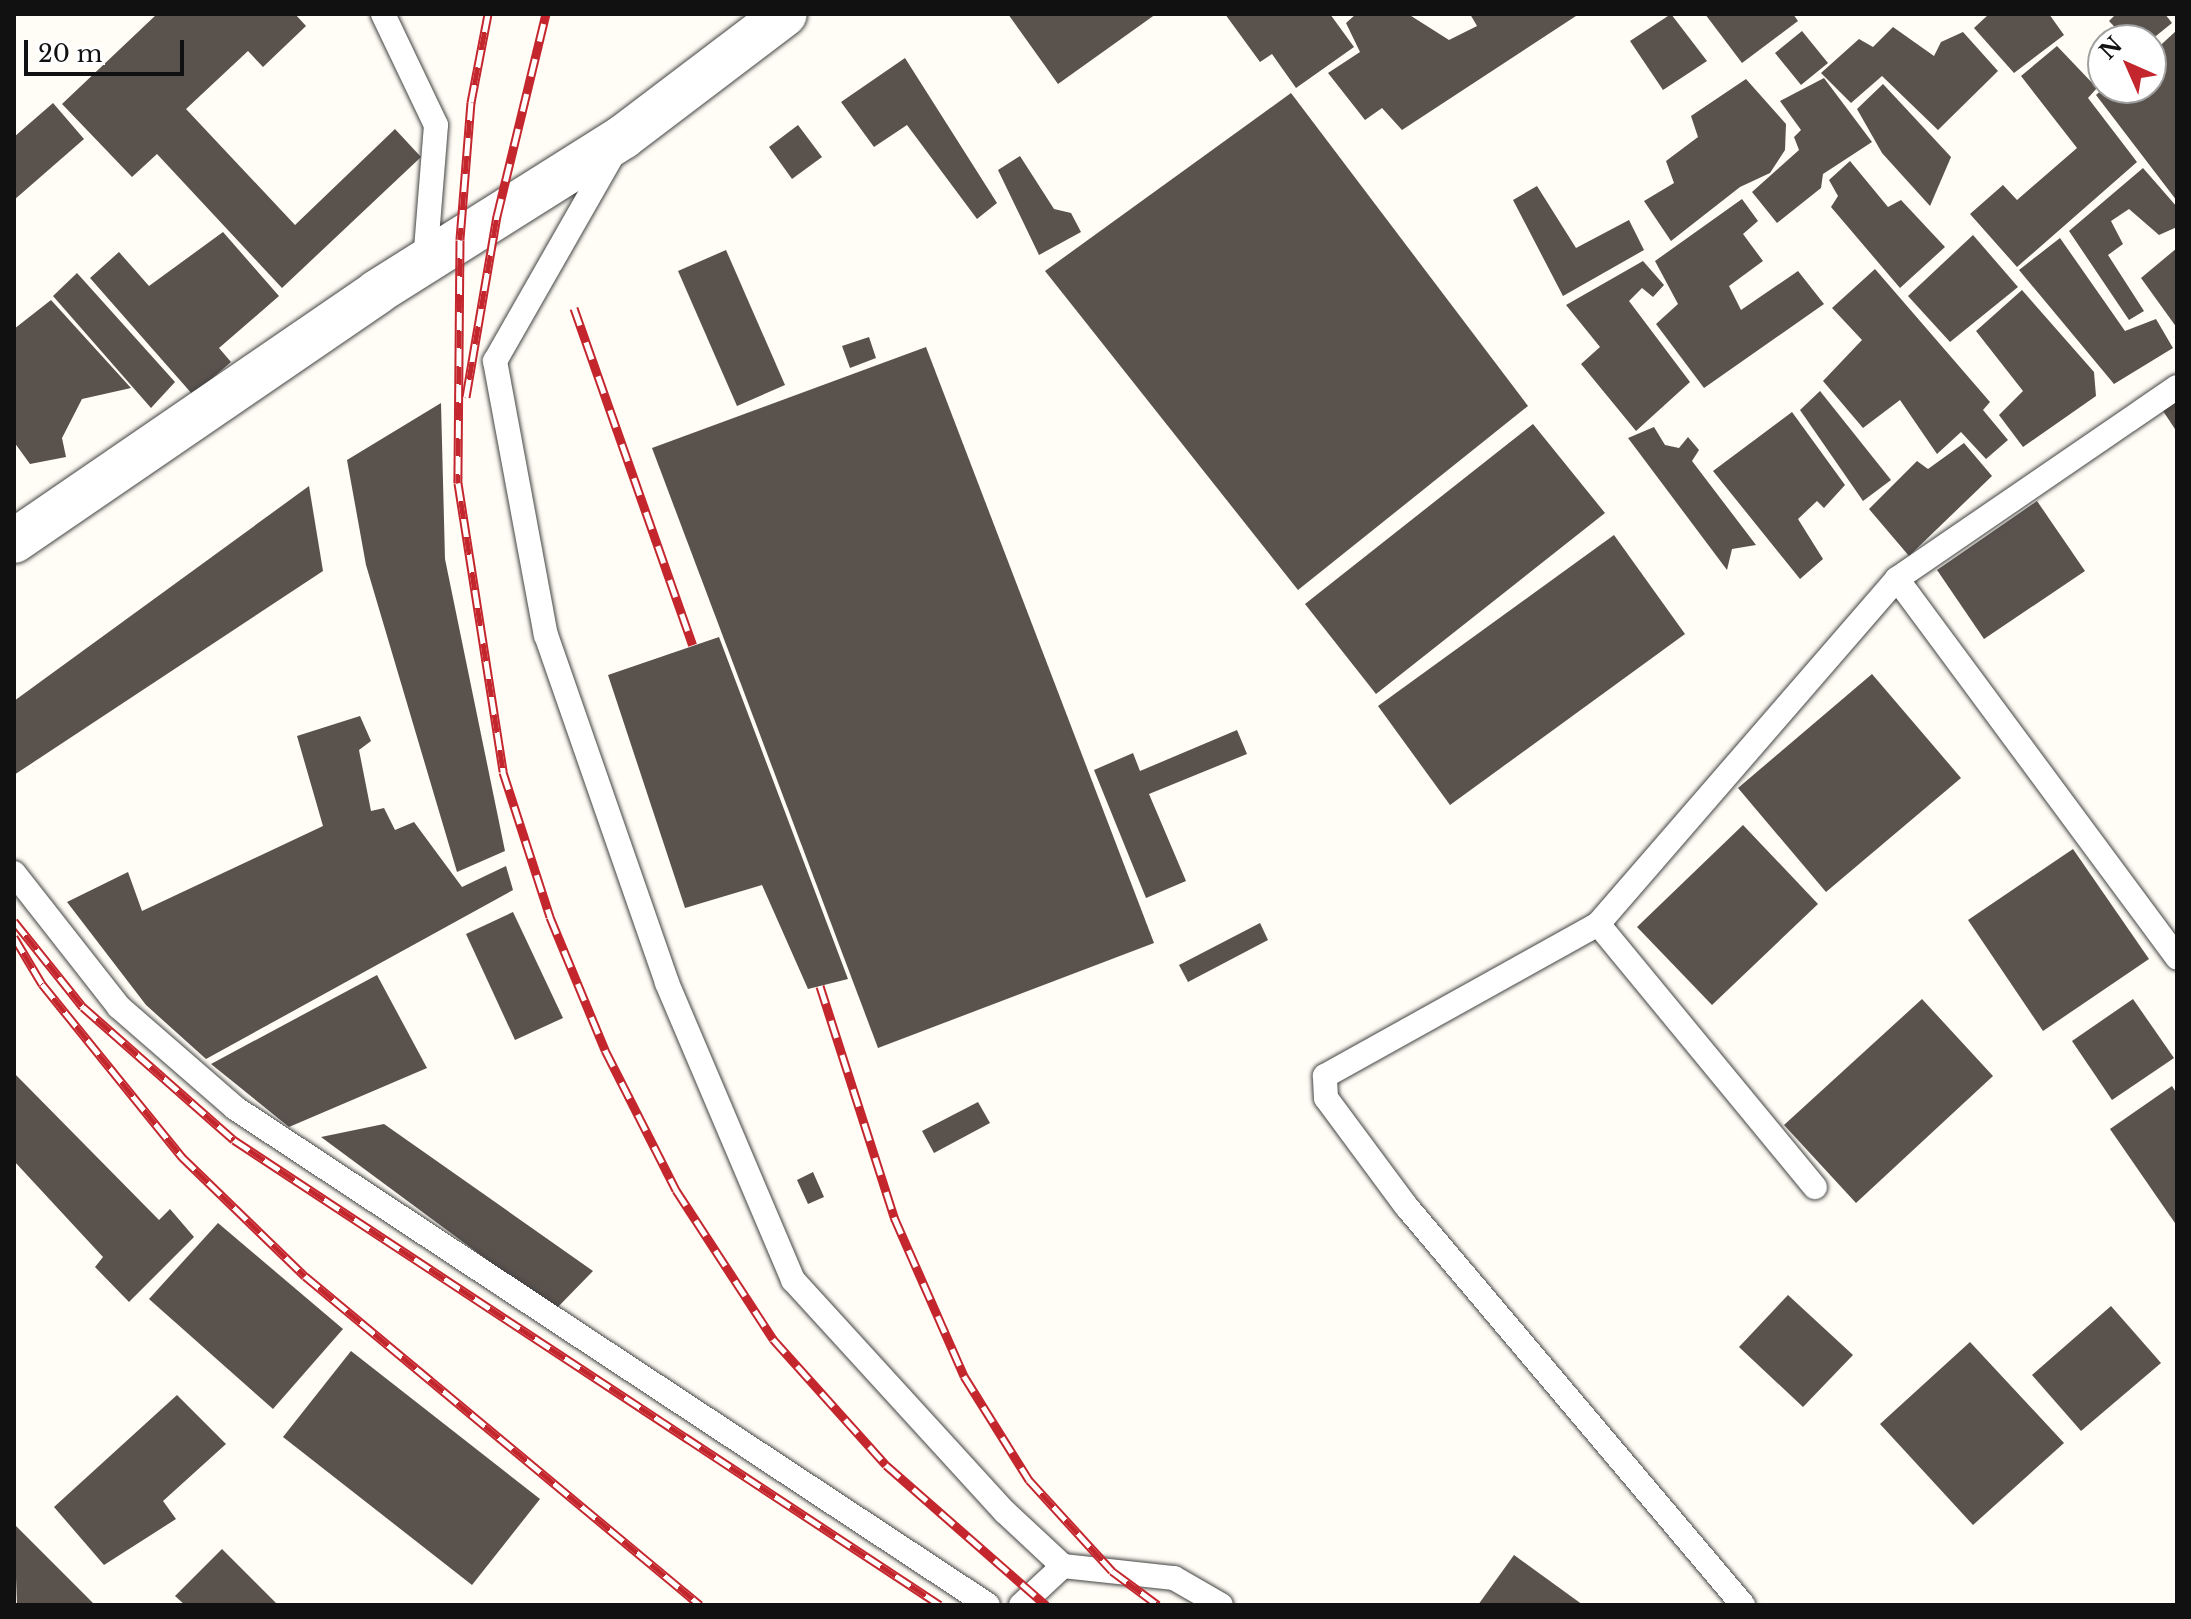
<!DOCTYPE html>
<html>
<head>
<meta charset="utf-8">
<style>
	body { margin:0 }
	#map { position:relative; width:2191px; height:1619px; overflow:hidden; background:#fffdf5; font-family:"Libre Baskerville",serif }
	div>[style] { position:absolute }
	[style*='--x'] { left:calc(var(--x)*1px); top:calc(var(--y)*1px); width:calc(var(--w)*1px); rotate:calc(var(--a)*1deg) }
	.building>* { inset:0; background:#5a524d }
	.roads { filter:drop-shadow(0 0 2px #444) drop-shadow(0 0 2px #444) }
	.lane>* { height:24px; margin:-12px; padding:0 12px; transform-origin:12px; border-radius:12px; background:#fff }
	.street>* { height:44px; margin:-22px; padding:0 22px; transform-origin:22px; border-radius:22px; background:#fff }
	.rail>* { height:9px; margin-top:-4.5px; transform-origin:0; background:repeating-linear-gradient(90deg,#fff 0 18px,#c4262e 0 36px); box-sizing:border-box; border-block:2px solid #c4262e }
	span { translate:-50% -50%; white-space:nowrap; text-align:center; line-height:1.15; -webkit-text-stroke:8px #fff; paint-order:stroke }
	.frame { position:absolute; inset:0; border:16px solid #111; pointer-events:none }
	.north { position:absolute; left:2087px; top:24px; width:80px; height:80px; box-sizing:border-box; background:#fff; border:2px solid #a0a0a0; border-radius:50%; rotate:315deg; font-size:22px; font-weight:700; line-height:32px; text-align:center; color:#111 }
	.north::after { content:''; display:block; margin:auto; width:28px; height:36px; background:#c4262e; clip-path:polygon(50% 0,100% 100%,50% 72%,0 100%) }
	.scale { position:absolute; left:24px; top:40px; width:160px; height:36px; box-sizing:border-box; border:4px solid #111; border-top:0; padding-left:10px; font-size:24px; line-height:28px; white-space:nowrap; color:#111; -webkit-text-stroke:6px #fff; paint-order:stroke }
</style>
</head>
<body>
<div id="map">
	<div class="building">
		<div style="clip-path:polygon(157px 14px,295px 14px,306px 26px,263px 67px,248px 51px,186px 109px,295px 225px,395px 129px,421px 157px,282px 288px,157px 154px,132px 177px,62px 104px)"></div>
		<div style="clip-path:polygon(1008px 14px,1156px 14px,1058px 84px)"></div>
		<div style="clip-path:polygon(1225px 14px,1330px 14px,1354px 47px,1296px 88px,1272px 54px,1260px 62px)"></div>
		<div style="clip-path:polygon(1356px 14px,1408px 14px,1449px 40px,1477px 26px,1470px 14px,1579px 14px,1402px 130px,1382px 108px,1365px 120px,1328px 73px,1360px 52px,1346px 23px)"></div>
		<div style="clip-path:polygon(1671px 14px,1707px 61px,1663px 90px,1630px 41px)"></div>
		<div style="clip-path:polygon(1705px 14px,1793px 14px,1798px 21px,1742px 63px)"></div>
		<div style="clip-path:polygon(1989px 14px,2049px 14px,2064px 35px,2014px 73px,1974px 28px)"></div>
		<div style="clip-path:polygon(2116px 14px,2165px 14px,2172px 23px,2151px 40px,2127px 40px,2109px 21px)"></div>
		<div style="clip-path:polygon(1893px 27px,1934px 56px,1941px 42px,1963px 32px,1998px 71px,1938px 130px,1882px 76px,1851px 103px,1821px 73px,1859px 39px,1873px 47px)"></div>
		<div style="clip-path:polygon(2177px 30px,2177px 201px,2096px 95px,2104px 88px,2151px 88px,2151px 54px)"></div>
		<div style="clip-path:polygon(1802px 31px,1828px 63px,1801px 85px,1775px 53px)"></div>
		<div style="clip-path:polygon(2057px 46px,2097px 88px,2088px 98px,2137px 162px,2017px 267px,1970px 214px,2003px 185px,2017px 200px,2077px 148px,2021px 76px)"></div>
		<div style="clip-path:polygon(905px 58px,997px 203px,977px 219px,907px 125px,874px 147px,841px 102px)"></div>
		<div style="clip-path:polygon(1824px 78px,1872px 142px,1823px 174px,1821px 188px,1777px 223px,1752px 192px,1799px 150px,1794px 137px,1801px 130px,1780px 101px)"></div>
		<div style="clip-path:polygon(1746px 79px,1786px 124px,1785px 150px,1770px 173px,1740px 187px,1671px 241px,1644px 201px,1674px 183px,1666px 161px,1698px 137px,1691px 116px)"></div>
		<div style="clip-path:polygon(1883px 84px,1951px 157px,1930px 206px,1882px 153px,1857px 109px)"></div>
		<div style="clip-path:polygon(1291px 93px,1528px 406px,1298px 590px,1045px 271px)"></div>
		<div style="clip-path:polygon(53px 103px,84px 139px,14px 200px,14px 137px)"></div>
		<div style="clip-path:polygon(798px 125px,822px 157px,792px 179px,769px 147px)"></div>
		<div style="clip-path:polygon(1020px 156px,1054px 209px,1071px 213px,1081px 232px,1039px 255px,998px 170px)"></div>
		<div style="clip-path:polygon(1850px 161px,1888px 207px,1901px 200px,1945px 247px,1900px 288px,1831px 207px,1838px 196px,1829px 180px)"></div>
		<div style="clip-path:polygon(2143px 168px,2177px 207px,2177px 227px,2159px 235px,2129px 209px,2111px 221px,2123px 244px,2108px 255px,2144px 311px,2129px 320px,2069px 231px)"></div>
		<div style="clip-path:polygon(1537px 186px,1576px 248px,1629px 220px,1644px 250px,1563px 296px,1513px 200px)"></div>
		<div style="clip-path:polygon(1742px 199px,1758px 221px,1743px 234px,1763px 261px,1729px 286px,1741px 310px,1798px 271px,1824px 304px,1704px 388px,1656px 324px,1678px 304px,1655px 261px)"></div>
		<div style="clip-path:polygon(223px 232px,279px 296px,219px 348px,231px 362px,193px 395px,90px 278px,119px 252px,149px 286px)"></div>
		<div style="clip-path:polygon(1973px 235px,2018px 287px,1950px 342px,1908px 296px)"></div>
		<div style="clip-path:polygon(2060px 238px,2125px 331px,2156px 319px,2173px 348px,2114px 384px,2019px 270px)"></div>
		<div style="clip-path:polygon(2177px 248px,2177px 328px,2141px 278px)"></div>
		<div style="clip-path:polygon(726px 250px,785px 385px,737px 406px,678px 271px)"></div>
		<div style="clip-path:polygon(1643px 261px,1664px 285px,1653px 297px,1642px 288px,1629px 301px,1690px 382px,1636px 431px,1581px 364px,1600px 347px,1566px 305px)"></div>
		<div style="clip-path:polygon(1875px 269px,1990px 402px,1983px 410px,2008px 440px,1986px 459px,1961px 432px,1937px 454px,1900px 400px,1863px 428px,1823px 381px,1862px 340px,1832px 308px)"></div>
		<div style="clip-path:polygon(77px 273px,175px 382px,151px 408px,53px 296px)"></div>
		<div style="clip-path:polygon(2022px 290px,2094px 372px,2096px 396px,2023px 447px,1999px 415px,2023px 391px,1976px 331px)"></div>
		<div style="clip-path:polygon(51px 300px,131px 388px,82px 399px,62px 438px,66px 457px,30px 464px,14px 442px,14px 329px)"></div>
		<div style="clip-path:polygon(869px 337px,876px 358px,850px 368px,842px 346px)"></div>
		<div style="clip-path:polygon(926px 347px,1154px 943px,878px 1048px,652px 448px)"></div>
		<div style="clip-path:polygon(1820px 391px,1891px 480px,1863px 501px,1800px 410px)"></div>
		<div style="clip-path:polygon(2177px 396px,2177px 432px,2161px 408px)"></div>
		<div style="clip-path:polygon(441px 403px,445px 559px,505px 851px,457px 872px,366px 565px,347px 460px)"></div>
		<div style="clip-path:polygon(1792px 412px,1845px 485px,1824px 508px,1817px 501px,1798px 519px,1823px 559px,1800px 579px,1713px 471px)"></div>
		<div style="clip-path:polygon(1533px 424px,1605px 513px,1376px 694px,1305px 604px)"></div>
		<div style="clip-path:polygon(1654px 427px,1665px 445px,1679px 448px,1688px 437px,1699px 450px,1692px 461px,1756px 545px,1732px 549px,1727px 570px,1628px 438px)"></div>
		<div style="clip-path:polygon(1964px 443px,1992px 476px,1909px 556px,1869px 509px,1917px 461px,1928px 469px)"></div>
		<div style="clip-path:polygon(309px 486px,323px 571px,14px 775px,14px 701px)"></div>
		<div style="clip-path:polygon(2037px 501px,2085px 571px,1984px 639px,1937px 570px)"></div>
		<div style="clip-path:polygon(1614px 535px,1685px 634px,1450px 805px,1378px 706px)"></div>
		<div style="clip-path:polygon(719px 637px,848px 979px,808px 989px,762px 885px,685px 908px,608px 675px)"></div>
		<div style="clip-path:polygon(1872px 674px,1961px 778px,1826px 892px,1738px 788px)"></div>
		<div style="clip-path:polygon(360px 716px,371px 741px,359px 750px,371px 811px,384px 808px,395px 830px,414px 822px,462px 887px,506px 866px,513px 890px,206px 1059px,146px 1005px,67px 902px,128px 872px,142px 911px,323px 826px,297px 736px)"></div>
		<div style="clip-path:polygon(1237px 730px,1247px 754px,1149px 794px,1186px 881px,1146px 898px,1094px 770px,1133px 753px,1140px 771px)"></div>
		<div style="clip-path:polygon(1743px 825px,1818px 904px,1712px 1005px,1637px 927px)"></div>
		<div style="clip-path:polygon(2073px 849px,2149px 959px,2043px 1031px,1968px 920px)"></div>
		<div style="clip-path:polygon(513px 912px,563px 1018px,515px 1040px,466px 934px)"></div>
		<div style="clip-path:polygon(1260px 923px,1268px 940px,1188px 982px,1179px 965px)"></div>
		<div style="clip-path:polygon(377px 975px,427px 1068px,289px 1127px,211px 1064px)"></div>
		<div style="clip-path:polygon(1922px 999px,1993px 1076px,1856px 1203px,1784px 1125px)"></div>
		<div style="clip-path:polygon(2133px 999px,2174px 1058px,2112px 1100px,2072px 1041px)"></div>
		<div style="clip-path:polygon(14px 1073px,159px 1220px,170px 1209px,194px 1237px,129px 1302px,95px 1267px,103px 1257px,14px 1161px)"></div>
		<div style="clip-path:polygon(2172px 1086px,2177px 1094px,2177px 1226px,2110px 1129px)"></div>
		<div style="clip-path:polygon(978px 1102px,990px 1123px,934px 1153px,922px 1131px)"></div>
		<div style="clip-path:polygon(384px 1124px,593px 1271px,555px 1310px,321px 1137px)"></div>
		<div style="clip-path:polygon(813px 1172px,824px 1197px,808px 1204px,797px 1180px)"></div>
		<div style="clip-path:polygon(218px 1223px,343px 1329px,273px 1409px,149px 1299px)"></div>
		<div style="clip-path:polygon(1788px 1295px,1853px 1355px,1803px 1407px,1739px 1347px)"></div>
		<div style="clip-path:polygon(2111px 1306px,2161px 1363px,2081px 1431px,2032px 1375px)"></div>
		<div style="clip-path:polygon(1970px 1342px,2064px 1443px,1973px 1525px,1880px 1424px)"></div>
		<div style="clip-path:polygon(351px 1351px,540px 1499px,472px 1585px,283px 1437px)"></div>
		<div style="clip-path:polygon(177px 1395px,226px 1444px,163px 1501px,176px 1519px,104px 1565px,54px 1507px)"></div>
		<div style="clip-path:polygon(14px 1524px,95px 1605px,17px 1605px)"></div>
		<div style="clip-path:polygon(222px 1549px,278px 1605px,185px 1605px,175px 1596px)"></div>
		<div style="clip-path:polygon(1514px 1555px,1583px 1605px,1478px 1605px)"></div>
	</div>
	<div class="roads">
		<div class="lane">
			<div style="--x:383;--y:14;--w:123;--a:64.5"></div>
			<div style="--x:436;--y:125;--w:137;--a:94.6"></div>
			<div style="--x:616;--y:149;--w:244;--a:119.7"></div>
			<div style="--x:495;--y:361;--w:279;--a:79.5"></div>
			<div style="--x:546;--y:635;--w:368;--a:70.8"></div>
			<div style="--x:667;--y:983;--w:323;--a:67"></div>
			<div style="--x:793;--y:1280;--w:314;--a:47.6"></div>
			<div style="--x:1005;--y:1512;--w:79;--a:43"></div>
			<div style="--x:1063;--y:1566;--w:112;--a:6.2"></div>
			<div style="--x:1174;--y:1578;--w:54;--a:29.9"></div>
			<div style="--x:2177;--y:387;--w:340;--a:145.6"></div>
			<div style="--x:1897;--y:579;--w:471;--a:53.5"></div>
			<div style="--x:14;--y:873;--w:170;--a:51.9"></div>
			<div style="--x:119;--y:1007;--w:154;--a:41"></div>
			<div style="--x:235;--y:1108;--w:902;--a:33.43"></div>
			<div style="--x:1598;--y:924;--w:341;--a:50.5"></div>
			<div style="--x:1021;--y:1605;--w:57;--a:-42.9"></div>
			<div style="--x:1743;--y:1605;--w:522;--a:-130.18"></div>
			<div style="--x:1406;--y:1206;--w:134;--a:-126.5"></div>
			<div style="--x:1326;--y:1098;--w:22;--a:-93"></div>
			<div style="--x:1325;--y:1076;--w:312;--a:-29.1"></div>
			<div style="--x:1598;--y:924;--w:457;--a:-49.1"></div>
		</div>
		<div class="street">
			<div style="--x:14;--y:541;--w:440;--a:-34.4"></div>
			<div style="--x:377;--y:292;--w:291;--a:-32.2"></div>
			<div style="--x:623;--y:137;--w:203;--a:-37.2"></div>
		</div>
	</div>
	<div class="rail">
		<div style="--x:488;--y:14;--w:90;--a:100.9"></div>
		<div style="--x:471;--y:102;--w:138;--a:94.6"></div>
		<div style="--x:460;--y:240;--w:243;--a:90.5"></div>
		<div style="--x:458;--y:483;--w:292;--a:81.1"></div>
		<div style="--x:503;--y:772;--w:152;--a:72"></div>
		<div style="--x:550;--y:917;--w:144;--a:67.5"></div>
		<div style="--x:605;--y:1050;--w:157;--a:63.1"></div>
		<div style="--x:676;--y:1190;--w:178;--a:56.9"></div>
		<div style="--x:773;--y:1339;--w:169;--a:48.1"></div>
		<div style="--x:886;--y:1465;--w:213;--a:41.2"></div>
		<div style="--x:574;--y:308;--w:357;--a:70.6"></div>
		<div style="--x:466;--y:397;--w:184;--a:-80.3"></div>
		<div style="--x:497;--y:216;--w:208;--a:-76.4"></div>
		<div style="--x:14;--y:921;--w:110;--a:51.3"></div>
		<div style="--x:83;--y:1007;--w:201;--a:41.4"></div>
		<div style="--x:234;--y:1140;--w:845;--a:33.37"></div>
		<div style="--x:14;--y:937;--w:55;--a:59.2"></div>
		<div style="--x:42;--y:984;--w:223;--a:51"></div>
		<div style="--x:182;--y:1157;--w:171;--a:44.1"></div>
		<div style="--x:305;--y:1276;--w:514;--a:39.79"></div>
		<div style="--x:820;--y:986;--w:243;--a:72.2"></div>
		<div style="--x:894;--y:1217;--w:174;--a:66.2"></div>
		<div style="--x:964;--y:1376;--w:123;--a:58"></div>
		<div style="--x:1029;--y:1480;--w:123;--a:47.6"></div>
		<div style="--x:1112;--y:1571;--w:57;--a:36.5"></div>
	</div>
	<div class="frame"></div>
	<div class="north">N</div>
	<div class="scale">20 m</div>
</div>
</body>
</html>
